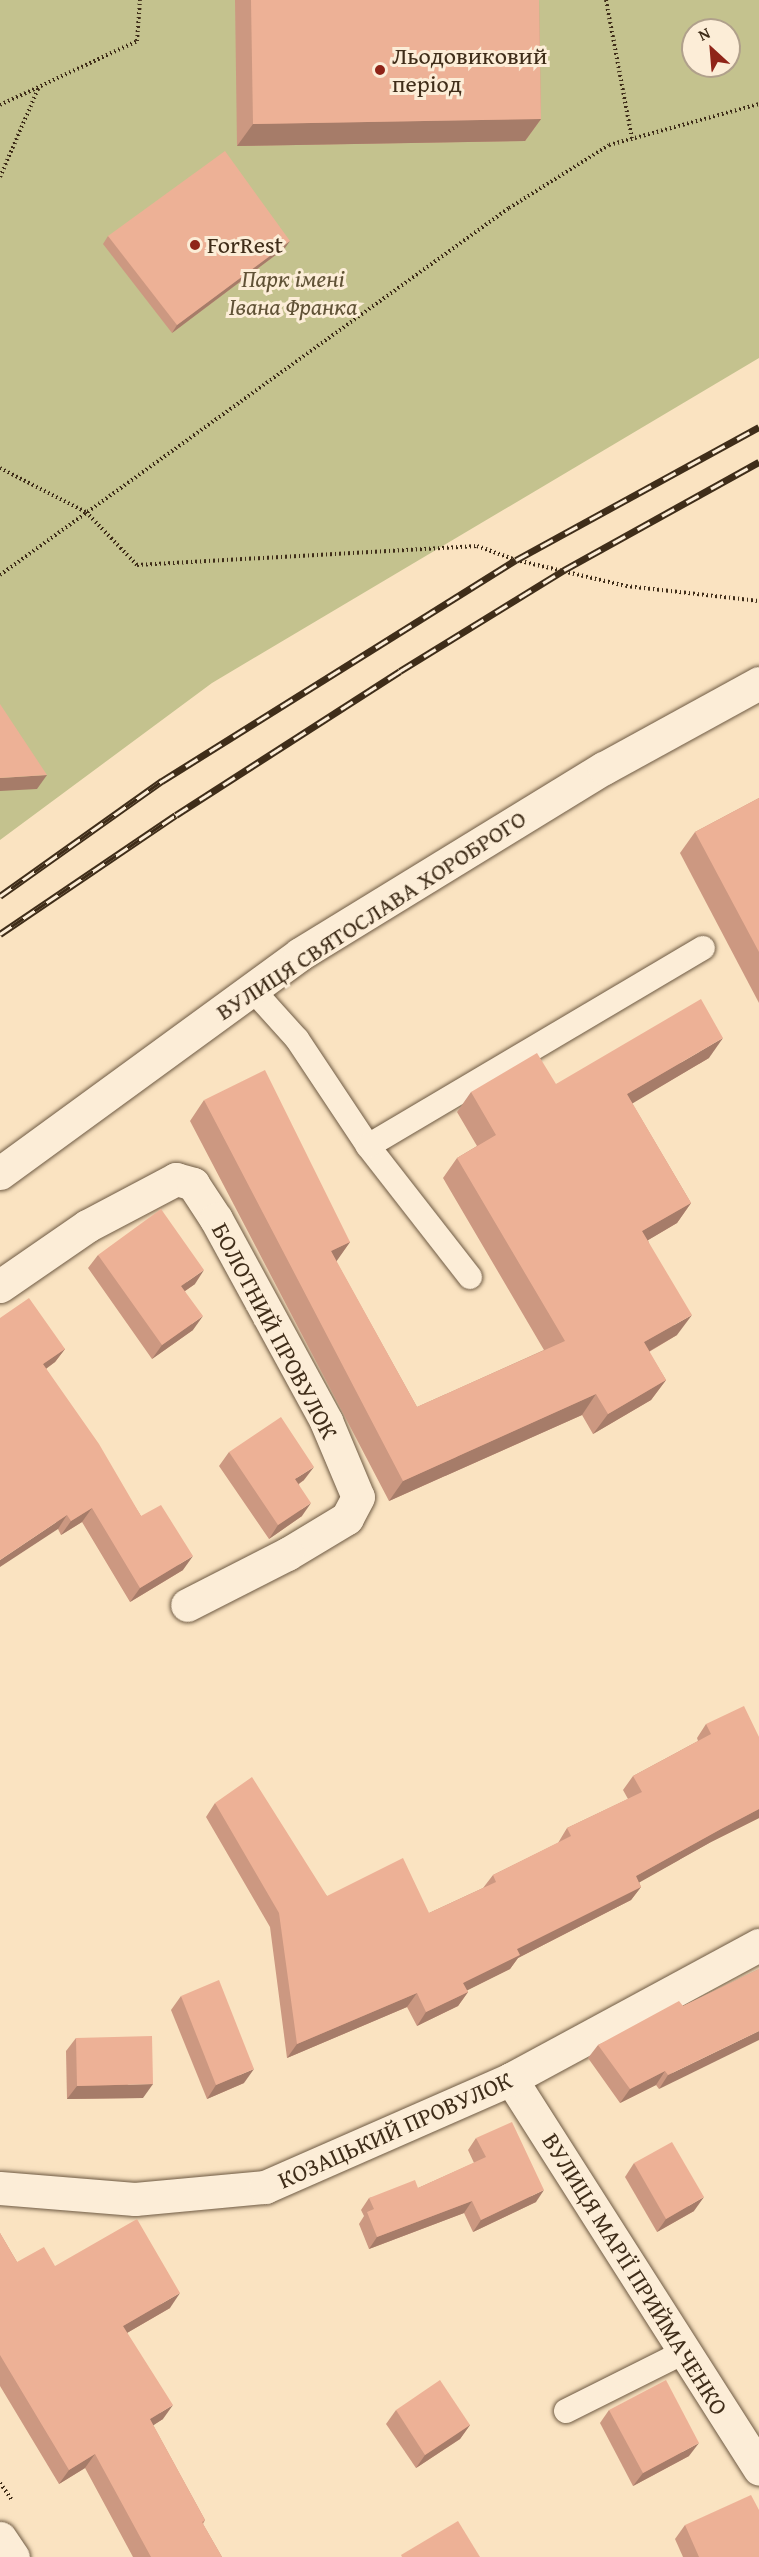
<!DOCTYPE html>
<html>
<head>
<meta charset="utf-8">
<style>
	body { margin:0 }
	#map { position:relative; width:759px; height:2557px; overflow:hidden; background:#fae3c1; font-family:"Gentium Book Plus",serif }
	div>[style] { position:absolute }
	[style*='--x'] { left:calc(var(--x)*1px); top:calc(var(--y)*1px); width:calc(var(--w)*1px); rotate:calc(var(--a)*1deg) }
	.green>* { inset:0; background:#c4c28e }
	.path>* { height:4px; margin-top:-2px; transform-origin:0; background:repeating-linear-gradient(90deg,#3f2d19 0 1.5px,transparent 0 4.5px) }
	.roads { filter:drop-shadow(0 0 2px #6e5a43) drop-shadow(0 0 2px #6e5a43) }
	.lane>* { height:24px; margin:-12px; padding:0 12px; transform-origin:12px; border-radius:12px; background:#fcedd7 }
	.street>* { height:33px; margin:-16.5px; padding:0 16.5px; transform-origin:16.5px; border-radius:16.5px; background:#fcedd7 }
	.secondary>* { height:33px; margin:-16.5px; padding:0 16.5px; transform-origin:16.5px; border-radius:16.5px; background:#fcedd7 }
	.rail>* { height:7px; margin-top:-3.5px; transform-origin:0; background:repeating-linear-gradient(90deg,#fcedd7 0 14px,#3f2d19 0 28px); box-sizing:border-box; border-block:2px solid #3f2d19 }
	.wall>* { inset:0; background:#cc9881 }
	.shaded-wall>* { inset:0; background:#a67c69 }
	.building>* { inset:0; background:#edb196 }
	.dots>* { width:16px; height:16px; translate:-50% -50%; box-sizing:border-box; border:3px solid #fcedd7; border-radius:50% }
	span { translate:-50% -50%; white-space:nowrap; text-align:center; line-height:1.15; -webkit-text-stroke:6px #fcedd7; paint-order:stroke }
	.poi-label { font-size:24px; color:#3f2d19 }
	.left { translate:0 -50%; text-align:left }
	.park-label { font-size:24px; color:#605236; font-style:italic }
	.street-label { font-size:24px; color:#3f2d19 }
	.north { position:absolute; left:681px; top:18px; width:60px; height:60px; box-sizing:border-box; background:#fcedd7; border:2px solid #b0a08b; border-radius:50%; rotate:334deg; font-size:16px; font-weight:700; line-height:24px; text-align:center; color:#3f2d19 }
	.north::after { content:''; display:block; margin:auto; width:21px; height:27px; background:#8f2418; clip-path:polygon(50% 0,100% 100%,50% 72%,0 100%) }
</style>
</head>
<body>
<div id="map">
	<div class="green">
		<div style="clip-path:polygon(evenodd,0 0,759px 0,759px 358px,212px 683px,0 840px,0 0,693px 30px,729px 30px,729px 66px,693px 66px,693px 30px)"></div>
	</div>
	<div class="path">
		<div style="--x:606;--y:0;--w:141;--a:79.4"></div>
		<div style="--x:0;--y:105;--w:151;--a:-25"></div>
		<div style="--x:137;--y:41;--w:41;--a:-85.8"></div>
		<div style="--x:0;--y:177;--w:98;--a:-66.6"></div>
		<div style="--x:0;--y:468;--w:97;--a:27.1"></div>
		<div style="--x:86;--y:512;--w:74;--a:46.1"></div>
		<div style="--x:137;--y:565;--w:341;--a:-3.2"></div>
		<div style="--x:477;--y:546;--w:41;--a:19.7"></div>
		<div style="--x:516;--y:560;--w:113;--a:13.3"></div>
		<div style="--x:626;--y:586;--w:134;--a:6.4"></div>
		<div style="--x:0;--y:575;--w:628;--a:-35.79"></div>
		<div style="--x:509;--y:208;--w:118;--a:-32.2"></div>
		<div style="--x:609;--y:145;--w:156;--a:-15.3"></div>
		<div style="--x:0;--y:2483;--w:21;--a:55"></div>
	</div>
	<div class="roads">
		<div class="lane">
			<div style="--x:251;--y:988;--w:69;--a:48"></div>
			<div style="--x:297;--y:1039;--w:128;--a:56.4"></div>
			<div style="--x:368;--y:1146;--w:166;--a:52.1"></div>
			<div style="--x:368;--y:1146;--w:389;--a:-30.6"></div>
			<div style="--x:566;--y:2411;--w:132;--a:-26.6"></div>
		</div>
		<div class="street">
			<div style="--x:0;--y:1286;--w:106;--a:-34.6"></div>
			<div style="--x:87;--y:1226;--w:101;--a:-27.8"></div>
			<div style="--x:176;--y:1179;--w:18;--a:16"></div>
			<div style="--x:193;--y:1184;--w:42;--a:56.7"></div>
			<div style="--x:216;--y:1219;--w:230;--a:61.4"></div>
			<div style="--x:326;--y:1421;--w:82;--a:67.2"></div>
			<div style="--x:358;--y:1497;--w:24;--a:118"></div>
			<div style="--x:347;--y:1518;--w:70;--a:149"></div>
			<div style="--x:287;--y:1554;--w:112;--a:153"></div>
			<div style="--x:511;--y:2079;--w:462;--a:57.5"></div>
			<div style="--x:0;--y:2188;--w:135;--a:4.7"></div>
			<div style="--x:135;--y:2199;--w:131;--a:-5.3"></div>
			<div style="--x:265;--y:2187;--w:269;--a:-23.7"></div>
			<div style="--x:511;--y:2079;--w:282;--a:-28.4"></div>
			<div style="--x:0;--y:2538;--w:23;--a:56"></div>
		</div>
		<div class="secondary">
			<div style="--x:0;--y:1173;--w:371;--a:-36.1"></div>
			<div style="--x:300;--y:954;--w:356;--a:-31.5"></div>
			<div style="--x:604;--y:768;--w:177;--a:-28.7"></div>
		</div>
	</div>
	<div class="rail">
		<div style="--x:0;--y:896;--w:199;--a:-35.4"></div>
		<div style="--x:162;--y:781;--w:417;--a:-32"></div>
		<div style="--x:516;--y:560;--w:277;--a:-28.7"></div>
		<div style="--x:0;--y:934;--w:212;--a:-34.1"></div>
		<div style="--x:176;--y:815;--w:266;--a:-32.7"></div>
		<div style="--x:400;--y:671;--w:193;--a:-31.6"></div>
		<div style="--x:564;--y:570;--w:223;--a:-29"></div>
	</div>
	<div class="wall">
		<div style="clip-path:polygon(235px 0,539px 0,541px 119px,525px 141px,237px 146px)"></div>
		<div style="clip-path:polygon(108px 236px,285px 248px,172px 333px,103px 244px)"></div>
		<div style="clip-path:polygon(759px 798px,759px 1003px,680px 853px,695px 832px)"></div>
		<div style="clip-path:polygon(709px 1058px,632px 1103px,691px 1203px,677px 1223px,648px 1240px,677px 1335px,649px 1352px,666px 1380px,651px 1400px,593px 1434px,582px 1415px,389px 1501px,190px 1121px,204px 1100px,350px 1242px,336px 1261px,417px 1407px,544px 1350px,443px 1178px,457px 1158px,477px 1146px,457px 1112px,471px 1092px,556px 1084px)"></div>
		<div style="clip-path:polygon(98px 1255px,195px 1284px,185px 1291px,193px 1330px,152px 1359px,88px 1268px)"></div>
		<div style="clip-path:polygon(0 1318px,65px 1349px,55px 1362px,46px 1369px,141px 1516px,183px 1570px,130px 1602px,82px 1522px,61px 1535px,58px 1529px)"></div>
		<div style="clip-path:polygon(229px 1452px,304px 1480px,299px 1484px,302px 1516px,269px 1539px,219px 1466px)"></div>
		<div style="clip-path:polygon(706px 1724px,759px 1737px,759px 1818px,711px 1842px,639px 1882px,641px 1887px,631px 1900px,518px 1958px,510px 1969px,467px 1990px,468px 1992px,458px 2006px,417px 2026px,407px 2007px,287px 2058px,270px 1927px,206px 1817px,215px 1803px,327px 1896px,429px 1913px,483px 1888px,493px 1875px,558px 1843px,567px 1828px,628px 1799px,623px 1790px,633px 1776px,698px 1741px,697px 1738px)"></div>
		<div style="clip-path:polygon(759px 1969px,659px 2089px,656px 2085px,620px 2103px,588px 2058px,598px 2045px,683px 2006px)"></div>
		<div style="clip-path:polygon(181px 1996px,244px 2083px,207px 2099px,171px 2010px)"></div>
		<div style="clip-path:polygon(76px 2038px,143px 2098px,67px 2099px,66px 2051px)"></div>
		<div style="clip-path:polygon(476px 2138px,536px 2202px,473px 2232px,464px 2213px,369px 2249px,359px 2224px,364px 2216px,361px 2210px,369px 2198px,418px 2188px,474px 2163px,468px 2150px)"></div>
		<div style="clip-path:polygon(634px 2163px,694px 2211px,657px 2232px,625px 2177px)"></div>
		<div style="clip-path:polygon(0 2233px,17px 2262px,55px 2266px,170px 2308px,127px 2333px,163px 2419px,153px 2425px,205px 2520px,203px 2524px,222px 2557px,133px 2557px,85px 2468px,59px 2484px,0 2386px)"></div>
		<div style="clip-path:polygon(396px 2410px,470px 2425px,460px 2439px,416px 2468px,386px 2424px)"></div>
		<div style="clip-path:polygon(609px 2410px,689px 2456px,633px 2486px,600px 2423px)"></div>
		<div style="clip-path:polygon(685px 2525px,759px 2557px,683px 2557px,675px 2539px)"></div>
	</div>
	<div class="shaded-wall">
		<div style="clip-path:polygon(541px 119px,525px 141px,237px 146px,253px 124px)"></div>
		<div style="clip-path:polygon(290px 241px,285px 248px,172px 333px,177px 325px)"></div>
		<div style="clip-path:polygon(47px 775px,37px 789px,0 791px,0 778px)"></div>
		<div style="clip-path:polygon(723px 1038px,709px 1058px,613px 1115px,627px 1094px)"></div>
		<div style="clip-path:polygon(691px 1203px,677px 1223px,628px 1252px,642px 1231px)"></div>
		<div style="clip-path:polygon(350px 1242px,336px 1262px,331px 1251px)"></div>
		<div style="clip-path:polygon(204px 1270px,195px 1284px,172px 1300px,181px 1286px)"></div>
		<div style="clip-path:polygon(692px 1315px,677px 1335px,629px 1363px,644px 1342px)"></div>
		<div style="clip-path:polygon(203px 1316px,193px 1330px,152px 1359px,162px 1345px)"></div>
		<div style="clip-path:polygon(65px 1349px,55px 1362px,33px 1378px,43px 1364px)"></div>
		<div style="clip-path:polygon(666px 1380px,651px 1400px,593px 1434px,608px 1414px)"></div>
		<div style="clip-path:polygon(596px 1394px,582px 1415px,389px 1501px,403px 1481px)"></div>
		<div style="clip-path:polygon(314px 1467px,304px 1480px,286px 1492px,295px 1479px)"></div>
		<div style="clip-path:polygon(311px 1503px,302px 1516px,269px 1539px,278px 1525px)"></div>
		<div style="clip-path:polygon(92px 1508px,82px 1522px,61px 1535px,71px 1521px)"></div>
		<div style="clip-path:polygon(67px 1515px,58px 1529px,0 1567px,0 1560px)"></div>
		<div style="clip-path:polygon(193px 1556px,183px 1570px,130px 1602px,140px 1588px)"></div>
		<div style="clip-path:polygon(759px 1809px,759px 1818px,711px 1842px,626px 1890px,636px 1876px,721px 1829px)"></div>
		<div style="clip-path:polygon(641px 1887px,631px 1900px,518px 1958px,510px 1969px,454px 1997px,463px 1983px,517px 1949px)"></div>
		<div style="clip-path:polygon(468px 1992px,458px 2006px,417px 2026px,426px 2012px)"></div>
		<div style="clip-path:polygon(417px 1993px,407px 2007px,287px 2058px,297px 2044px)"></div>
		<div style="clip-path:polygon(759px 2031px,759px 2040px,659px 2089px,668px 2075px)"></div>
		<div style="clip-path:polygon(254px 2069px,244px 2083px,207px 2099px,216px 2085px)"></div>
		<div style="clip-path:polygon(665px 2071px,656px 2085px,620px 2103px,630px 2089px)"></div>
		<div style="clip-path:polygon(153px 2084px,143px 2098px,67px 2099px,77px 2086px)"></div>
		<div style="clip-path:polygon(544px 2190px,536px 2202px,473px 2232px,481px 2220px)"></div>
		<div style="clip-path:polygon(704px 2197px,694px 2211px,657px 2232px,666px 2219px)"></div>
		<div style="clip-path:polygon(472px 2201px,464px 2213px,369px 2249px,377px 2237px)"></div>
		<div style="clip-path:polygon(180px 2293px,170px 2308px,113px 2341px,123px 2326px)"></div>
		<div style="clip-path:polygon(173px 2405px,163px 2419px,140px 2434px,150px 2419px)"></div>
		<div style="clip-path:polygon(470px 2425px,460px 2439px,416px 2468px,425px 2455px)"></div>
		<div style="clip-path:polygon(699px 2443px,689px 2456px,633px 2486px,643px 2473px)"></div>
		<div style="clip-path:polygon(95px 2454px,85px 2468px,59px 2484px,69px 2470px)"></div>
	</div>
	<div class="building">
		<div style="clip-path:polygon(251px 0,539px 0,541px 119px,253px 124px)"></div>
		<div style="clip-path:polygon(225px 151px,290px 241px,177px 325px,108px 236px)"></div>
		<div style="clip-path:polygon(0 704px,47px 775px,0 778px)"></div>
		<div style="clip-path:polygon(759px 798px,759px 952px,695px 832px)"></div>
		<div style="clip-path:polygon(701px 999px,723px 1038px,627px 1094px,691px 1203px,642px 1231px,692px 1315px,644px 1342px,666px 1380px,608px 1414px,596px 1394px,403px 1481px,204px 1100px,265px 1070px,350px 1242px,331px 1251px,417px 1407px,565px 1341px,457px 1158px,496px 1135px,471px 1092px,537px 1053px,556px 1084px)"></div>
		<div style="clip-path:polygon(161px 1209px,204px 1270px,181px 1286px,203px 1316px,162px 1345px,98px 1255px)"></div>
		<div style="clip-path:polygon(29px 1298px,65px 1349px,43px 1364px,99px 1444px,141px 1516px,161px 1505px,193px 1556px,140px 1588px,92px 1508px,71px 1521px,67px 1515px,0 1560px,0 1318px)"></div>
		<div style="clip-path:polygon(281px 1417px,314px 1467px,295px 1479px,311px 1503px,278px 1525px,229px 1452px)"></div>
		<div style="clip-path:polygon(744px 1706px,759px 1737px,759px 1809px,721px 1829px,636px 1876px,641px 1887px,517px 1949px,520px 1955px,463px 1983px,468px 1992px,426px 2012px,417px 1993px,297px 2044px,279px 1913px,215px 1803px,252px 1777px,327px 1896px,403px 1858px,429px 1913px,496px 1882px,493px 1875px,571px 1836px,567px 1828px,642px 1792px,633px 1776px,711px 1734px,706px 1724px)"></div>
		<div style="clip-path:polygon(759px 1969px,759px 2031px,668px 2075px,665px 2071px,630px 2089px,598px 2045px,679px 2001px,683px 2006px)"></div>
		<div style="clip-path:polygon(219px 1980px,254px 2069px,216px 2085px,181px 1996px)"></div>
		<div style="clip-path:polygon(152px 2036px,153px 2084px,77px 2086px,76px 2038px)"></div>
		<div style="clip-path:polygon(512px 2122px,544px 2190px,481px 2220px,472px 2201px,377px 2237px,367px 2212px,374px 2209px,369px 2198px,415px 2180px,418px 2188px,486px 2157px,476px 2138px)"></div>
		<div style="clip-path:polygon(672px 2142px,704px 2197px,666px 2219px,634px 2163px)"></div>
		<div style="clip-path:polygon(137px 2219px,180px 2293px,123px 2326px,173px 2405px,150px 2419px,205px 2520px,202px 2522px,222px 2557px,151px 2557px,95px 2454px,69px 2470px,0 2355px,0 2233px,17px 2262px,44px 2247px,55px 2266px)"></div>
		<div style="clip-path:polygon(440px 2380px,470px 2425px,425px 2455px,396px 2410px)"></div>
		<div style="clip-path:polygon(666px 2380px,699px 2443px,643px 2473px,609px 2410px)"></div>
		<div style="clip-path:polygon(751px 2495px,759px 2510px,759px 2557px,699px 2557px,685px 2525px)"></div>
		<div style="clip-path:polygon(458px 2521px,480px 2557px,402px 2557px,401px 2555px)"></div>
	</div>
	<div class="dots">
		<div style="left:380px;top:70px;background:#8f2418"></div>
		<div style="left:195px;top:245px;background:#8f2418"></div>
	</div>
	<div class="poi-label">
		<span class="left" style="left:392px;top:70px">Льодовиковий<br>період</span>
		<span class="left" style="left:207px;top:245px">ForRest</span>
	</div>
	<div class="park-label">
		<span style="left:293px;top:293px">Парк імені<br>Івана Франка</span>
	</div>
	<div class="street-label">
		<span style="left:371px;top:915px;rotate:-33deg">ВУЛИЦЯ СВЯТОСЛАВА ХОРОБРОГО</span>
		<span style="left:275px;top:1331px;rotate:62deg">БОЛОТНИЙ ПРОВУЛОК</span>
		<span style="left:395px;top:2130px;rotate:-24deg">КОЗАЦЬКИЙ ПРОВУЛОК</span>
		<span style="left:635px;top:2274px;rotate:58deg">ВУЛИЦЯ МАРІЇ ПРИЙМАЧЕНКО</span>
	</div>
	<div class="north">N</div>
</div>
</body>
</html>
